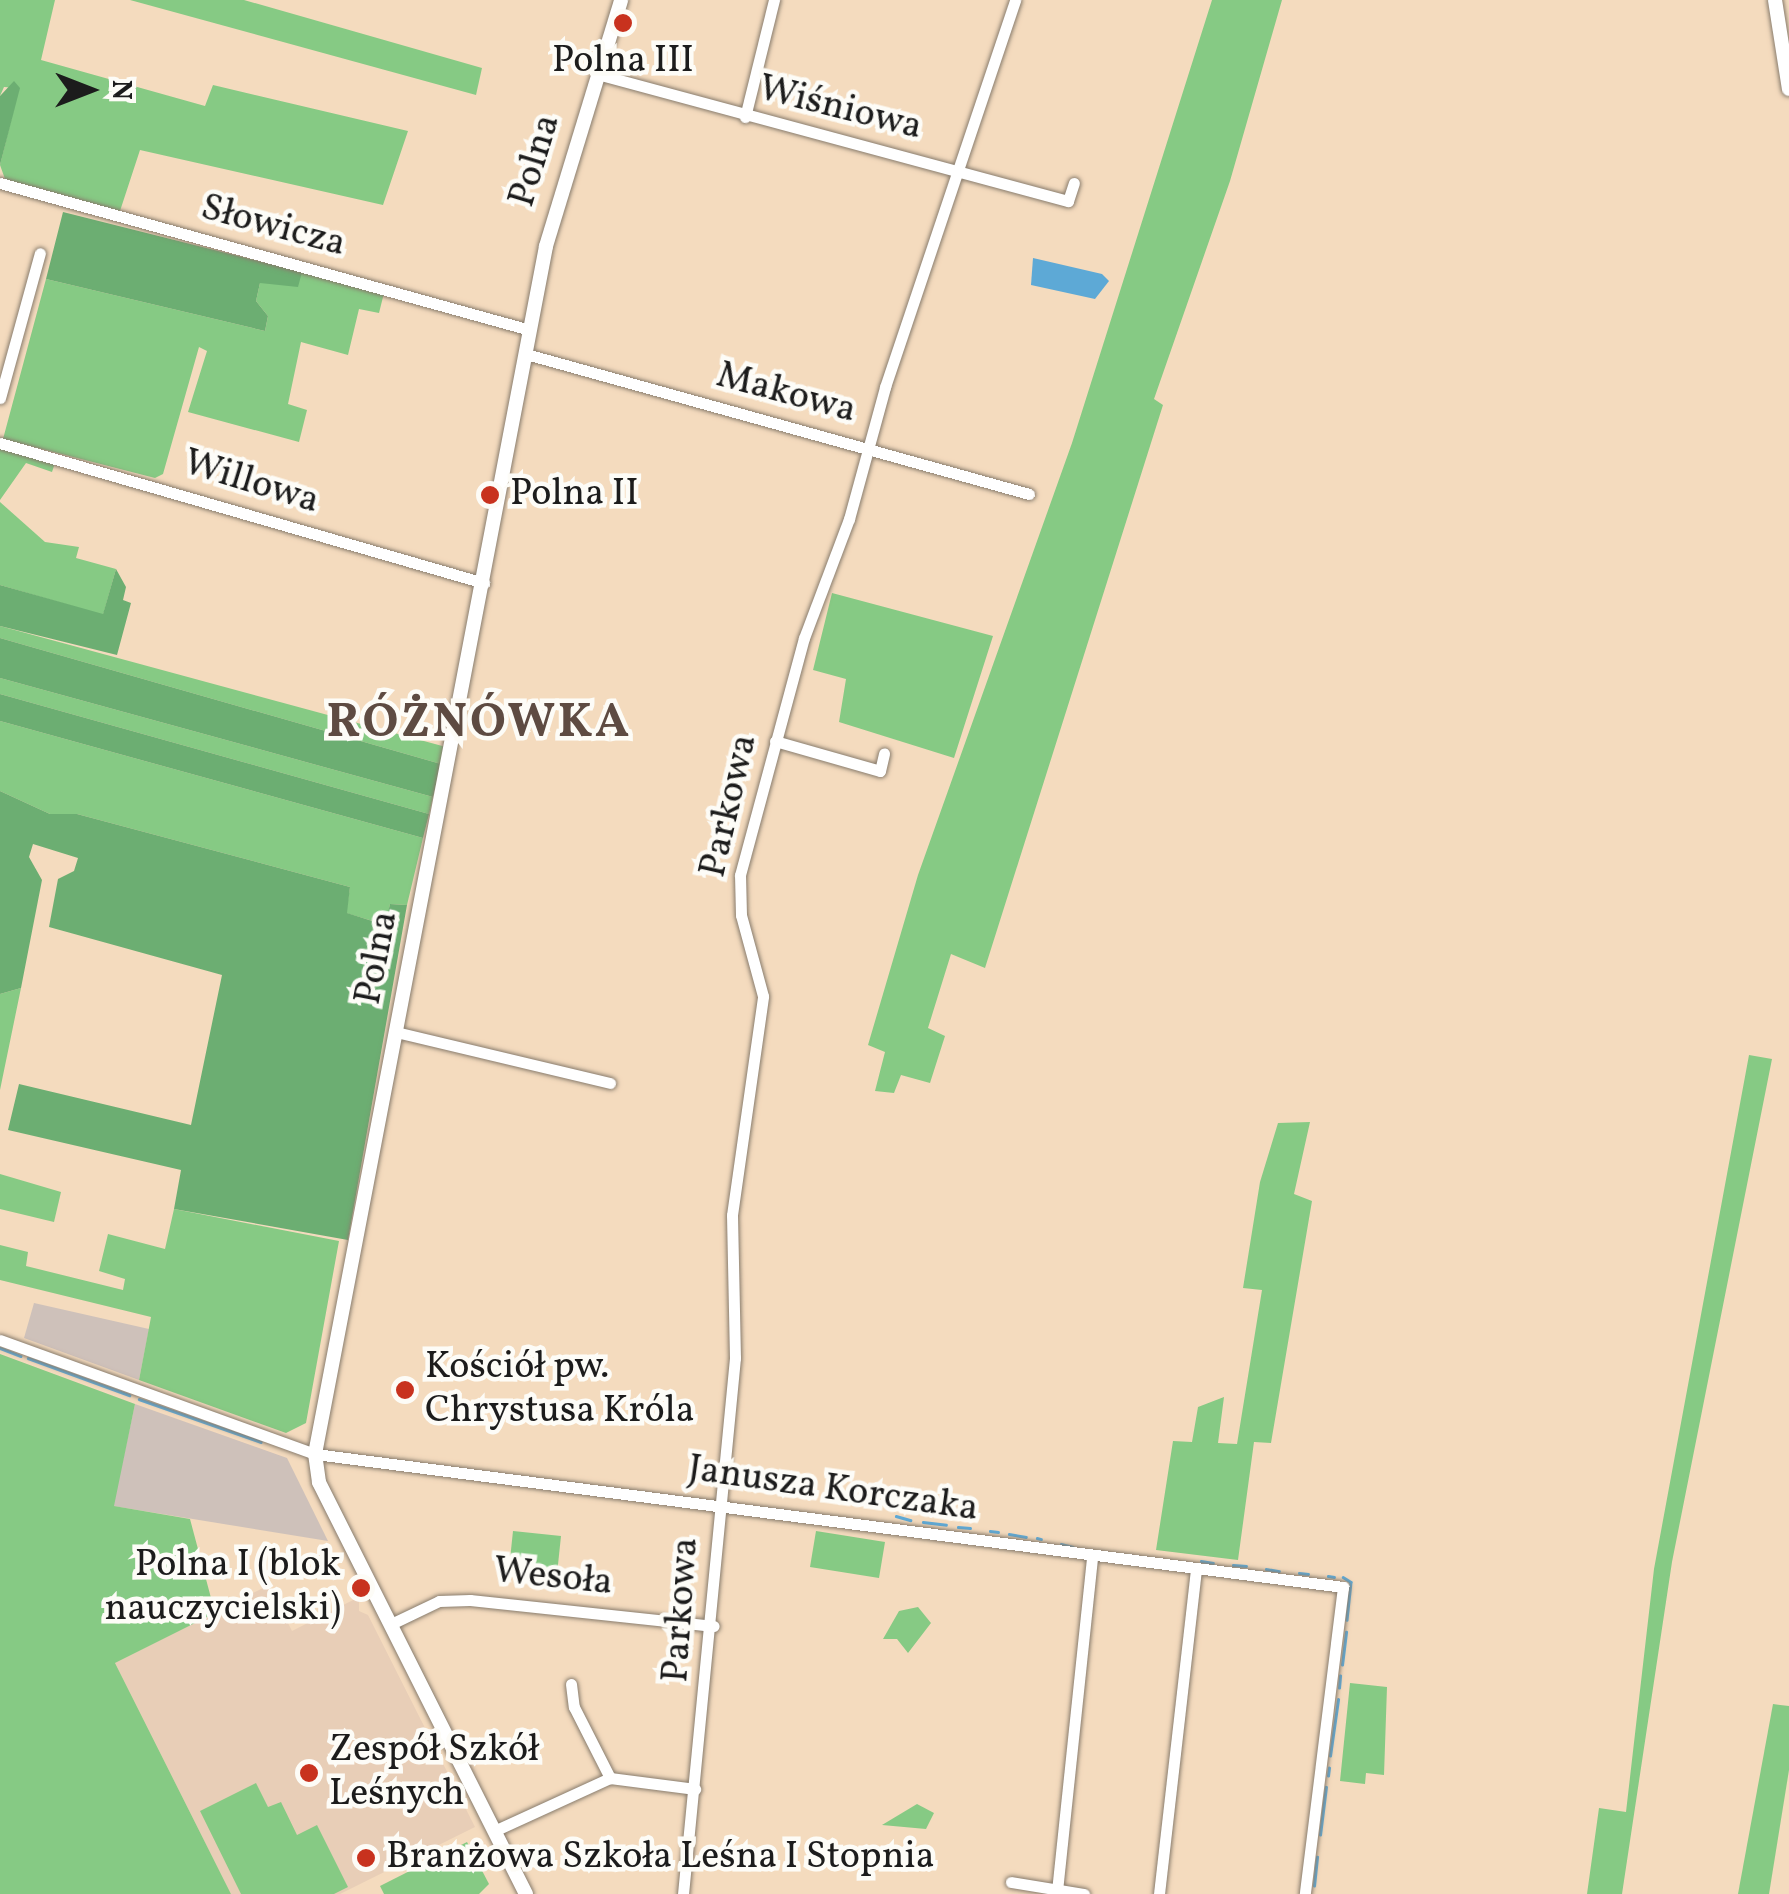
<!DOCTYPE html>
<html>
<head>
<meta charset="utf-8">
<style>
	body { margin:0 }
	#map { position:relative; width:1789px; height:1894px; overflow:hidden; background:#f4dbbe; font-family:Vollkorn,serif }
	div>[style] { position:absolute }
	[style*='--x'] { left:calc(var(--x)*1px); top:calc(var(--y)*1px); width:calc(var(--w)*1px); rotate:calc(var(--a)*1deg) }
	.built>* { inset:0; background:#e8ceb7 }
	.industrial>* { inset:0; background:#cec1ba }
	.green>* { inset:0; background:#86ca84 }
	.forest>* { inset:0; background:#6cae72 }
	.water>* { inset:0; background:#5da9d6 }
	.stream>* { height:2.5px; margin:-1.25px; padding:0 1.25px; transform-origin:1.25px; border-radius:1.25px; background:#5da9d6 }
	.roads { filter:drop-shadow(0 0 2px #887c6d) drop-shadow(0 0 2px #887c6d) }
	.minor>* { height:11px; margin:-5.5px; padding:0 5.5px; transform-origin:5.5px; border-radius:5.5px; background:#fff }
	.tertiary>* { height:14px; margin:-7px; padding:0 7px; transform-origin:7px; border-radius:7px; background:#fff }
	.dots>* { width:28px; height:28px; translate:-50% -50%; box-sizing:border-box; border:5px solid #fdfcf7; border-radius:50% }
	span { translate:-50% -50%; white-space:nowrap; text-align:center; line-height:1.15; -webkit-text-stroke:9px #fdfcf7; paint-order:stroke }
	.poi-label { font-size:38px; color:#1c1c1c }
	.left { translate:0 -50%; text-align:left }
	.right { translate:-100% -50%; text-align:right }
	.street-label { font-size:38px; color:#1c1c1c }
	.district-label { font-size:48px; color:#5e4b42; font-weight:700; letter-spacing:2.5px }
	.north { position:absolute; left:40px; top:40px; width:100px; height:100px; -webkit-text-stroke:8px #fdfcf7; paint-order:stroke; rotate:90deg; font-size:28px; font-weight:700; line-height:40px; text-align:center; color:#1c1c1c }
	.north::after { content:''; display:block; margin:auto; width:35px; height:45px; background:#1c1c1c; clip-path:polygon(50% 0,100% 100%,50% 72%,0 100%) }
</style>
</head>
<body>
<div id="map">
	<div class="built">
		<div style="clip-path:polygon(269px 1585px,292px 1631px,359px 1597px,359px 1611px,368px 1615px,475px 1827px,340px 1894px,231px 1894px,115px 1663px)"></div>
	</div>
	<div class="industrial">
		<div style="clip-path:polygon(34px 1303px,149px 1329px,139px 1380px,24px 1338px)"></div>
		<div style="clip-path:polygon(135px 1404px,287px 1458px,328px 1541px,113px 1506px)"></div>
	</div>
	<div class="green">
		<div style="clip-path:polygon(0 0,55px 0,41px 60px,205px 106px,213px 85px,408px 131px,383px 205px,140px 150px,120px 211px,5px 179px,0 165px,19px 88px,4px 87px,0 96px)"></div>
		<div style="clip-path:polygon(130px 0,244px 0,482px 68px,476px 95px)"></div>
		<div style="clip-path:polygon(1212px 0,1282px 0,1230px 181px,1154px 399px,1163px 405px,985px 968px,951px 954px,928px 1028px,945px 1036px,930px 1083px,901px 1075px,894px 1093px,875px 1091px,885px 1052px,868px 1045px,918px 875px,1072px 443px)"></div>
		<div style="clip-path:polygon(302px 272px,384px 293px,379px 313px,359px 309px,348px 355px,301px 342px,288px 404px,307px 410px,299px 442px,188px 412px,207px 351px,199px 347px,163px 474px,155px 478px,3px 439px,46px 279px,265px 331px,268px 316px,256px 301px,260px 283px)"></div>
		<div style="clip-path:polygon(0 448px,55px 463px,52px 472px,26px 463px,0 500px)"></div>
		<div style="clip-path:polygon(0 502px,45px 542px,79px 547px,76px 558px,116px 569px,103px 615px,0 585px)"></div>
		<div style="clip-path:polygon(832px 593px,993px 636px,954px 758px,839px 722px,846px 679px,813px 670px)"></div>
		<div style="clip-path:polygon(0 626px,446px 747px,441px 764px,0 638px)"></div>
		<div style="clip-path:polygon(0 678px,433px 797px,429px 814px,0 694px)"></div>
		<div style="clip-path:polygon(0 721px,423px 838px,407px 905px,390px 904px,386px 925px,346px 913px,350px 887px,77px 814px,50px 814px,0 791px)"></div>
		<div style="clip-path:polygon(21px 988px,0 1090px,0 1091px,0 994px)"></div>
		<div style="clip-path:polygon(1749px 1055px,1772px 1059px,1672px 1562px,1622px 1894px,1587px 1894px,1599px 1808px,1626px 1812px,1654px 1569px)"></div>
		<div style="clip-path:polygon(1310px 1122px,1294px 1194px,1312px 1201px,1271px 1443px,1254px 1442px,1238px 1560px,1156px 1550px,1173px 1441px,1192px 1442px,1198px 1407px,1224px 1397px,1218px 1443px,1237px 1444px,1262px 1290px,1243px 1288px,1260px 1182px,1278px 1123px)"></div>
		<div style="clip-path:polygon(0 1174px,61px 1192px,54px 1222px,0 1209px)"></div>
		<div style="clip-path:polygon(174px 1209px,339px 1241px,306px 1423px,286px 1433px,139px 1380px,151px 1317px,0 1280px,0 1245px,28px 1252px,26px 1266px,123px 1290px,125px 1279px,99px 1271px,108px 1234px,165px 1249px)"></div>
		<div style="clip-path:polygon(0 1354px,135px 1404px,114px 1506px,190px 1519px,215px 1613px,115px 1663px,231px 1894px,0 1894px)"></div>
		<div style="clip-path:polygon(513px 1531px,561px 1536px,557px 1574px,509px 1569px)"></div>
		<div style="clip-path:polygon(816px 1531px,885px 1542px,879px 1578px,810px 1567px)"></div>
		<div style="clip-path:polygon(918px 1607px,931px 1623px,908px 1653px,897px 1639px,883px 1639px,899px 1611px)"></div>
		<div style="clip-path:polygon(1350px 1683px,1387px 1687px,1384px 1775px,1366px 1773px,1365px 1784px,1340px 1781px)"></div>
		<div style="clip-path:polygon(1773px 1704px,1789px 1706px,1789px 1770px,1769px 1894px,1738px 1894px)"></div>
		<div style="clip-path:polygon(256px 1783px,268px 1807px,281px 1802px,297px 1835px,317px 1825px,348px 1887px,334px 1894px,241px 1894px,200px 1811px)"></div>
		<div style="clip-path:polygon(917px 1804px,934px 1813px,926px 1829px,882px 1825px)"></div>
		<div style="clip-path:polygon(467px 1842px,489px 1884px,479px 1894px,384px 1894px,380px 1886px)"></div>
	</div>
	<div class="forest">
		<div style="clip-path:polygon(14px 81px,20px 88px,0 165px,0 96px)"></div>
		<div style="clip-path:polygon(63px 212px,302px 272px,298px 287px,260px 283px,256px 301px,268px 316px,265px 331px,46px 279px)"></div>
		<div style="clip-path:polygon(116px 569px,126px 587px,123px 600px,131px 603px,117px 655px,0 626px,0 585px,103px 614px)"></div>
		<div style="clip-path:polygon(0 638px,441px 764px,433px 797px,0 678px)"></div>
		<div style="clip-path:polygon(0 694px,429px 814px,423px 838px,0 721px)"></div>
		<div style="clip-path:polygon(0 791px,50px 814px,77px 814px,350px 887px,347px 913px,385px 925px,390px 904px,407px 905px,348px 1240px,174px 1209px,181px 1170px,8px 1130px,19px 1084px,191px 1125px,222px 975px,49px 927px,58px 879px,74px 871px,78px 858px,33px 844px,29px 857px,42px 880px,21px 988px,0 994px)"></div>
	</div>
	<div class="water">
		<div style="clip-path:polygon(1033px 258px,1102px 274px,1109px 281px,1095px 299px,1031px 285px)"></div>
	</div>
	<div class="stream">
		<div style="--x:0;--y:1348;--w:22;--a:21"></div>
		<div style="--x:28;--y:1358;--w:108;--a:20.1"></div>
		<div style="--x:139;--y:1399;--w:129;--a:19.4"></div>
		<div style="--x:896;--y:1516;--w:15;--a:16"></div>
		<div style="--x:923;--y:1522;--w:23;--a:7"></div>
		<div style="--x:958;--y:1527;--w:12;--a:5"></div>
		<div style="--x:990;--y:1531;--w:8;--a:7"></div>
		<div style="--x:1009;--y:1534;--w:17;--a:10"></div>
		<div style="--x:1037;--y:1538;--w:4;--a:14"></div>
		<div style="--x:1061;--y:1544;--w:12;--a:14"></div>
		<div style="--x:1201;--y:1561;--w:12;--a:9"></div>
		<div style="--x:1233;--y:1565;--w:13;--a:4"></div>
		<div style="--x:1266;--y:1569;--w:13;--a:9"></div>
		<div style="--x:1299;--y:1573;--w:9;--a:6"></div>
		<div style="--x:1328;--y:1576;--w:6;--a:9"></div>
		<div style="--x:1343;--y:1577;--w:9;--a:32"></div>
		<div style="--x:1351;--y:1582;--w:38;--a:96"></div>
		<div style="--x:1342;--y:1665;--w:33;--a:-83"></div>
		<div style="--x:1339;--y:1688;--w:12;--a:-85"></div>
		<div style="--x:1330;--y:1756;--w:57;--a:-81.9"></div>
		<div style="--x:1328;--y:1776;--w:8;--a:-83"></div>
		<div style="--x:1320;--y:1835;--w:48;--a:-82.9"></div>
		<div style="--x:1314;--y:1886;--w:29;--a:-84"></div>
	</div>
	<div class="roads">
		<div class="minor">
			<div style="--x:597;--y:74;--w:488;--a:15.1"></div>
			<div style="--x:1068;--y:201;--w:19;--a:-72"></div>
			<div style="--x:745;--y:117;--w:121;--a:-76.1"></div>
			<div style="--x:0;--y:183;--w:550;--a:15.5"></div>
			<div style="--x:526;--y:354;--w:522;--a:15.55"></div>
			<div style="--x:0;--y:398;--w:150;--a:-74.6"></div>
			<div style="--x:0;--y:443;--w:504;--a:16.13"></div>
			<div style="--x:775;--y:741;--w:109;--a:15.9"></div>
			<div style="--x:880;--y:771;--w:18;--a:-77"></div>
			<div style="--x:396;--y:1032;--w:220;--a:13.4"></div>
			<div style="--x:0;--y:1340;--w:335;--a:19.9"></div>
			<div style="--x:315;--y:1454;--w:1037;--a:7.37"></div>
			<div style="--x:1343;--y:1587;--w:309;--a:97.1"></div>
			<div style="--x:391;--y:1624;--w:53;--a:-25.6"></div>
			<div style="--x:439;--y:1601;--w:31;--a:-2"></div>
			<div style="--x:470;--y:1600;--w:245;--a:6.1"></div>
			<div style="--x:571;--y:1684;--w:23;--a:83"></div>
			<div style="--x:574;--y:1707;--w:80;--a:63.1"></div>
			<div style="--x:610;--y:1778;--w:86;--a:7.4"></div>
			<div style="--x:494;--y:1831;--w:128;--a:-24.6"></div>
			<div style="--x:1011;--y:1882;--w:74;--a:9.3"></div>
			<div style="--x:1057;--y:1891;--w:335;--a:-84"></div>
			<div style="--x:683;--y:1894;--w:539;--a:-84.46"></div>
			<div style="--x:735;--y:1358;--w:143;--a:-91.2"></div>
			<div style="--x:732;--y:1215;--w:221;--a:-81.9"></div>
			<div style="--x:763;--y:996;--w:84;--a:-105.2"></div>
			<div style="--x:741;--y:915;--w:40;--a:-91.4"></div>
			<div style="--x:740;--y:875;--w:245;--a:-74.9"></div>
			<div style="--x:804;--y:638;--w:127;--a:-69.3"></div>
			<div style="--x:849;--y:519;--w:137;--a:-74.7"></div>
			<div style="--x:885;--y:387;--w:408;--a:-71.4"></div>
			<div style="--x:1159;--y:1894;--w:326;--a:-83.5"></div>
		</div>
		<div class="tertiary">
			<div style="--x:1775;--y:0;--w:90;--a:81.1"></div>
			<div style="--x:526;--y:1894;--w:461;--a:-116.7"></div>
			<div style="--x:319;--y:1482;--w:28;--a:-98"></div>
			<div style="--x:315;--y:1454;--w:1230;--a:-79.17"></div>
			<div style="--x:546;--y:246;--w:257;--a:-73"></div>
		</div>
	</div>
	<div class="dots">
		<div style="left:623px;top:23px;background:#c8321e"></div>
		<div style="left:490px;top:495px;background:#c8321e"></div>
		<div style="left:405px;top:1390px;background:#c8321e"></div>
		<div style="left:361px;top:1588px;background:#c8321e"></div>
		<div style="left:309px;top:1773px;background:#c8321e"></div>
		<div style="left:366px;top:1858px;background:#c8321e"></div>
	</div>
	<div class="poi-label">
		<span style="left:623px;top:62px">Polna III</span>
		<span class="left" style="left:510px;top:495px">Polna II</span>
		<span class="left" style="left:425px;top:1390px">Kościół pw.<br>Chrystusa Króla</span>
		<span class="right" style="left:341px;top:1588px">Polna I (blok<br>nauczycielski)</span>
		<span class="left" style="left:329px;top:1773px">Zespół Szkół<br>Leśnych</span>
		<span class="left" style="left:386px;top:1858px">Branżowa Szkoła Leśna I Stopnia</span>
	</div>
	<div class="street-label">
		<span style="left:840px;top:109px;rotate:14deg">Wiśniowa</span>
		<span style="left:536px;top:161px;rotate:-73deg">Polna</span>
		<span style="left:273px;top:227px;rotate:15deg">Słowicza</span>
		<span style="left:786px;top:394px;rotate:15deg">Makowa</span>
		<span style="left:251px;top:483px;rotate:17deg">Willowa</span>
		<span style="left:730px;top:806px;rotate:-77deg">Parkowa</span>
		<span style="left:378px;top:958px;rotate:-79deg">Polna</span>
		<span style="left:833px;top:1490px;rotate:8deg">Janusza Korczaka</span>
		<span style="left:553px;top:1578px;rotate:6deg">Wesoła</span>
		<span style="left:682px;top:1610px;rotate:-86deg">Parkowa</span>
	</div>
	<div class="district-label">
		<span style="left:479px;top:724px">RÓŻNÓWKA</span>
	</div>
	<div class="north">N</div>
</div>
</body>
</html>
